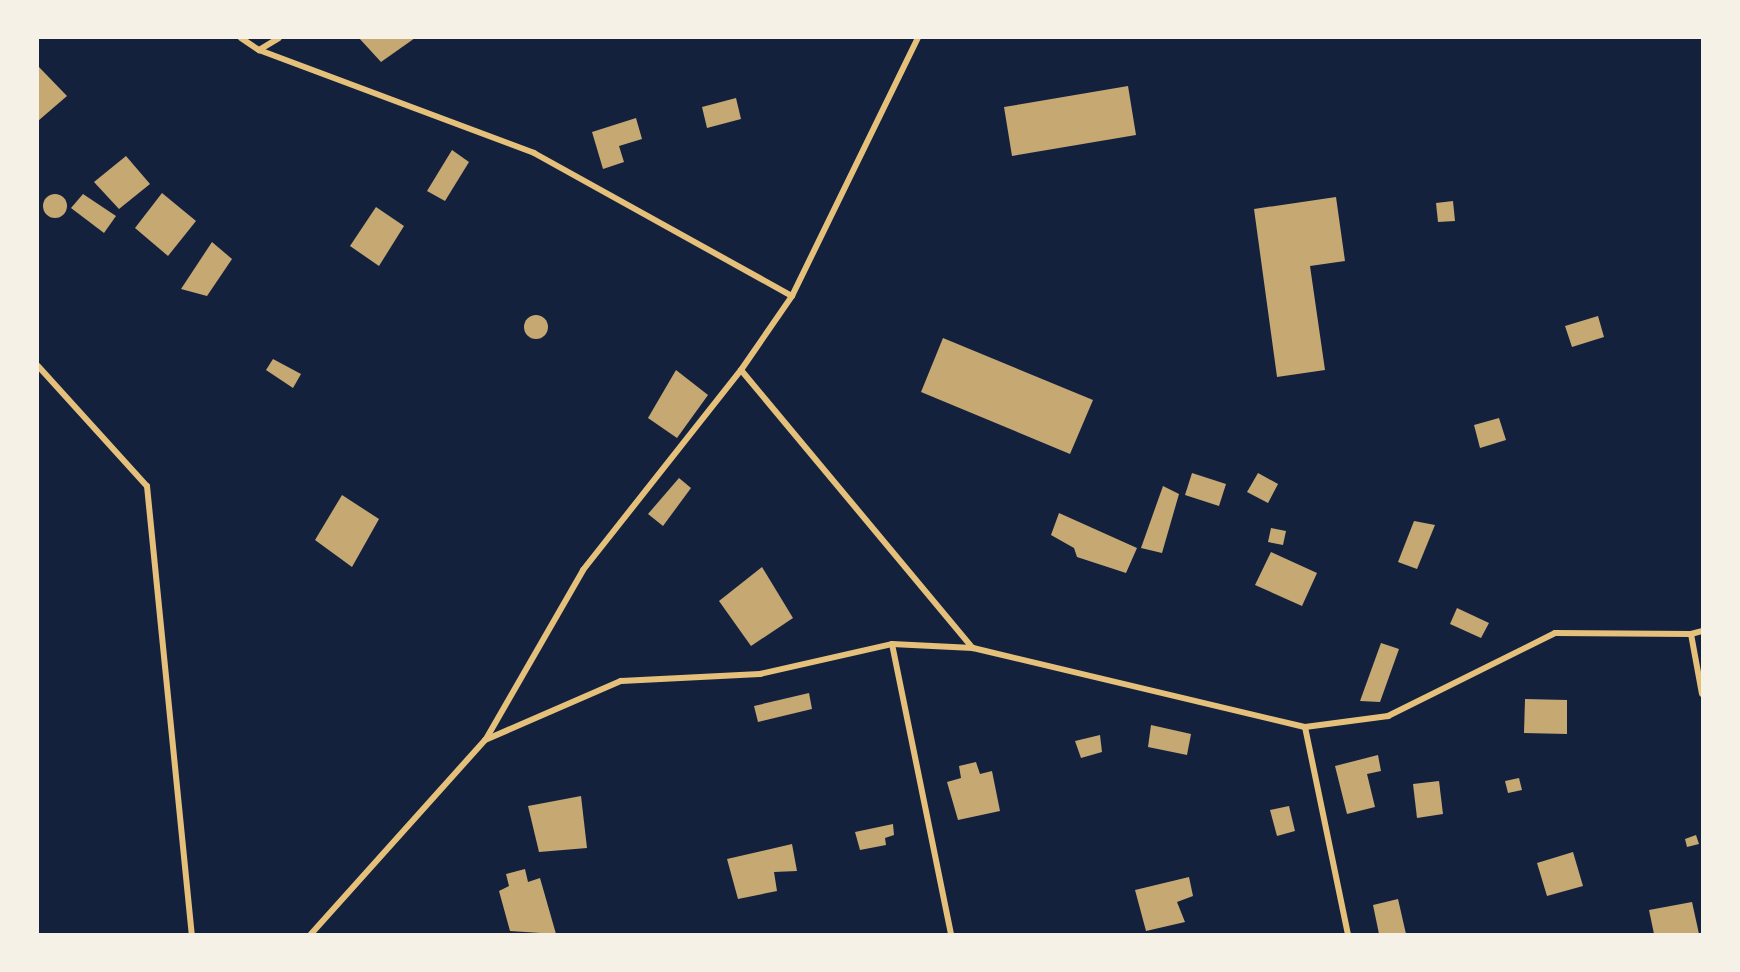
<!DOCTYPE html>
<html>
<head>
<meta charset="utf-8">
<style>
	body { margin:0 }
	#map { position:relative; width:1740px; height:972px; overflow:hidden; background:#14213d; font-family:Jost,sans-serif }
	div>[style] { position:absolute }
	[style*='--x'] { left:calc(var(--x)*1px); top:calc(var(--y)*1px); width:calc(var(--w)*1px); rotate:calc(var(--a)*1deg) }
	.building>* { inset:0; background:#c6a872 }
	.round { border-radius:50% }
	.minor>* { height:6px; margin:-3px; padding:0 3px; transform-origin:3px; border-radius:3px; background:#e5c07b }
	span { translate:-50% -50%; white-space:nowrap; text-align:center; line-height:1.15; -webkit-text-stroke:6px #f6f1e7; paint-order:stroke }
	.frame { position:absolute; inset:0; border:39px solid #f6f1e7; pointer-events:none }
</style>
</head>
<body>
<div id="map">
	<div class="building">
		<div style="clip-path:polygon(359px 38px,415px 38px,381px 62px)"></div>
		<div style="clip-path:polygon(38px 66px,67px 96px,38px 121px)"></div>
		<div style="clip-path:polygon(1128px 86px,1136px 135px,1012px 156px,1004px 107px)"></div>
		<div style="clip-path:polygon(736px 98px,741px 119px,707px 128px,702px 107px)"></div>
		<div style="clip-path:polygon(636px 118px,642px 139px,619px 146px,624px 162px,603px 169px,592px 132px)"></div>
		<div style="clip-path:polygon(452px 150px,469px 162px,445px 201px,427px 191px)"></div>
		<div style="clip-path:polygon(126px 156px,150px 184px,119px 209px,94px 182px)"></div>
		<div style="clip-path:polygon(162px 193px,196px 221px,168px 256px,135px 228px)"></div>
		<div class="round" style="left:43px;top:194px;width:24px;height:24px"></div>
		<div style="clip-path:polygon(83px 194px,116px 216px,104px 233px,71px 208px)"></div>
		<div style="clip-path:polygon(1336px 197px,1345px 261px,1310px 266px,1325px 370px,1277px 377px,1254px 209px)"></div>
		<div style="clip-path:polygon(1453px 201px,1455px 221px,1438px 222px,1436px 203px)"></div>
		<div style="clip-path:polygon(376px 207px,404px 226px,379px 266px,350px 246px)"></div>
		<div style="clip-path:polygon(212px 242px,232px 259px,207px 296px,181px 289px)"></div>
		<div class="round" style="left:524px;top:315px;width:24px;height:24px"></div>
		<div style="clip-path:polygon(1598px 316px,1604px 337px,1572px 347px,1565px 326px)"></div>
		<div style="clip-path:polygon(943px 338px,1093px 400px,1070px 454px,921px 392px)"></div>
		<div style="clip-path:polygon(273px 359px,301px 374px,293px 388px,266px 370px)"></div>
		<div style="clip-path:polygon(676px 370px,708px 395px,677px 438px,648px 418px)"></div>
		<div style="clip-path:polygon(1499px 418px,1506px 440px,1480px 448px,1474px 425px)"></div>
		<div style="clip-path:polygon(1192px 473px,1226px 484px,1219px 506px,1185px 495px)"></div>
		<div style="clip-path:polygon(1258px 473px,1278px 484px,1268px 503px,1247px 492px)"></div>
		<div style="clip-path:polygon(679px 478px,691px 488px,663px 526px,648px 514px)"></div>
		<div style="clip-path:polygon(1163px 486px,1179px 494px,1162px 553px,1141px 548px)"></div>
		<div style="clip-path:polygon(342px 495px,379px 519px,352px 567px,315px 540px)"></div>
		<div style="clip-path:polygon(1059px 513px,1137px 548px,1126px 573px,1077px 557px,1074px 548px,1051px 535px)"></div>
		<div style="clip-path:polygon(1414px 521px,1435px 525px,1417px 569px,1398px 562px)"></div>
		<div style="clip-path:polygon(1271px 528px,1286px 531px,1283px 545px,1268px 542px)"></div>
		<div style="clip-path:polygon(1271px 552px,1317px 573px,1302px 606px,1255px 585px)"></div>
		<div style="clip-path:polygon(762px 567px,793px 618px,751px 646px,719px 601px)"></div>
		<div style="clip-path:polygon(1457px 608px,1489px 623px,1481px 638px,1450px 624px)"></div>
		<div style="clip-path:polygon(1381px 643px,1399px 649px,1380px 702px,1360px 701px)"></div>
		<div style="clip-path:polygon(809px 693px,812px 709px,758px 722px,754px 706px)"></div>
		<div style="clip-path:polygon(1525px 699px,1567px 700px,1567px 734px,1524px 733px)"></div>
		<div style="clip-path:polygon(1151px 725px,1191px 734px,1187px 755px,1148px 747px)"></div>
		<div style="clip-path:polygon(1100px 735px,1102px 752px,1081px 758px,1075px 741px)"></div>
		<div style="clip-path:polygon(1378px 755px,1381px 771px,1367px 774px,1375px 807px,1347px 814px,1335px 766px)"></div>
		<div style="clip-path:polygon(976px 762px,980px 774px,992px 771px,1000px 811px,958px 820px,947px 782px,961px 778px,959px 766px)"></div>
		<div style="clip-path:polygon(1519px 778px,1522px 790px,1508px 793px,1505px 781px)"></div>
		<div style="clip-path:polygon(1439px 781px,1443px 814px,1417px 818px,1413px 784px)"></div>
		<div style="clip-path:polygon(581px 796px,587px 848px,539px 852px,528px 806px)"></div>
		<div style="clip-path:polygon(1289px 806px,1295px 831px,1277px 836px,1270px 810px)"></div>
		<div style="clip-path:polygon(893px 824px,894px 835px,885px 838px,886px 845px,860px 850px,855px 832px)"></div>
		<div style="clip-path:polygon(1696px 835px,1699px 844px,1687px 847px,1685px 839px)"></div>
		<div style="clip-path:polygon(792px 844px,797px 871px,774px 872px,777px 891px,738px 899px,727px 859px)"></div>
		<div style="clip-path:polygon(1573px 852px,1583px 886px,1547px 896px,1537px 863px)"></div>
		<div style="clip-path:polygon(525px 869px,528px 882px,540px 878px,556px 934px,510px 931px,499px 891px,509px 886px,506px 874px)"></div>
		<div style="clip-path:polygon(1189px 877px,1193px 896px,1177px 902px,1185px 922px,1146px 931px,1135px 890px)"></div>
		<div style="clip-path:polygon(1398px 899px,1406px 934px,1379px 934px,1373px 905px)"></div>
		<div style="clip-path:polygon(1692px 902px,1699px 934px,1654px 934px,1649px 910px)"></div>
	</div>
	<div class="minor">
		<div style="--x:241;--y:38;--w:22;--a:34"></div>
		<div style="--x:259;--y:50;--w:294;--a:20.5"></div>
		<div style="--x:534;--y:153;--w:295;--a:29"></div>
		<div style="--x:259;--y:50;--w:23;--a:-31"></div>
		<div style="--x:38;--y:366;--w:162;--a:47.8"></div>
		<div style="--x:147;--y:486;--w:450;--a:84.3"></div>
		<div style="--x:741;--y:370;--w:362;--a:50.2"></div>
		<div style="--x:1691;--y:634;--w:61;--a:79.6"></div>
		<div style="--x:892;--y:644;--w:296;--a:78.5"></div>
		<div style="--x:1305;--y:727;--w:211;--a:78.3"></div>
		<div style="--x:486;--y:739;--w:195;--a:-60.1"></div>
		<div style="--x:583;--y:570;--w:255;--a:-51.7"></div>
		<div style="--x:741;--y:370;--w:90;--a:-55.4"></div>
		<div style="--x:792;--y:296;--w:287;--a:-64"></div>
		<div style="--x:311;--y:934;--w:261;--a:-48.1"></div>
		<div style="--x:485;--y:740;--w:148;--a:-23.5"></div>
		<div style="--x:621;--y:681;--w:139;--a:-2.9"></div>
		<div style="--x:760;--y:674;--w:135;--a:-12.8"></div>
		<div style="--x:892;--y:644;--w:81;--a:2.8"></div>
		<div style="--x:973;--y:648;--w:341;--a:13.4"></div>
		<div style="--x:1305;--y:727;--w:84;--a:-7.5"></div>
		<div style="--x:1388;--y:716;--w:186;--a:-26.4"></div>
		<div style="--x:1555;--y:633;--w:136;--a:0.4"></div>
		<div style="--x:1691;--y:634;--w:11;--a:-15"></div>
	</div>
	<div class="frame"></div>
</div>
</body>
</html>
